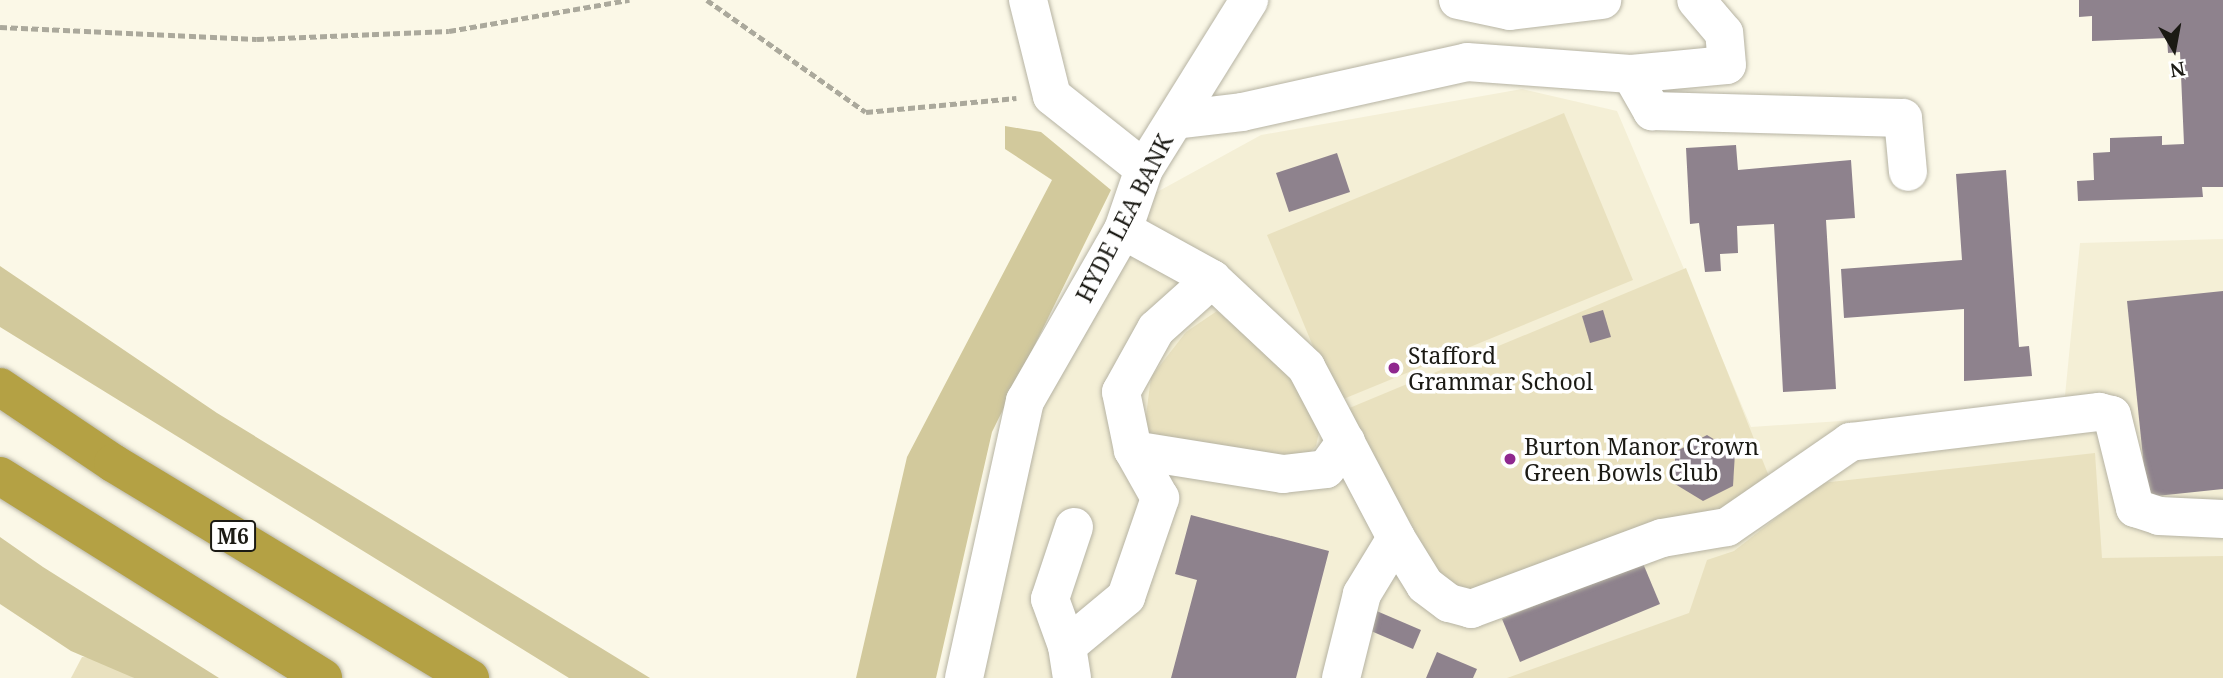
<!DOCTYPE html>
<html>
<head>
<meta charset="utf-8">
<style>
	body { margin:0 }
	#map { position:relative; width:2223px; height:678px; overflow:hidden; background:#fbf8e7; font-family:"Noto Serif",serif }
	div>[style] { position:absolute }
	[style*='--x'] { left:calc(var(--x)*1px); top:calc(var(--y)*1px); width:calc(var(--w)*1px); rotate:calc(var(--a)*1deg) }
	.built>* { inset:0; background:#f4efd6 }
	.green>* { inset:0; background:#e9e1bf }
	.forest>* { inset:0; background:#d2c99c }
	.building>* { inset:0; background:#8e828d }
	.path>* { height:4.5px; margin-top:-2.25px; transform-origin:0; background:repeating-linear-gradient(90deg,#aba99c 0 7px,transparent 0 10.5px) }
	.roads { filter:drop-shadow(0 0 2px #b6b3a3) drop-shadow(0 0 2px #b6b3a3) }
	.minor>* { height:38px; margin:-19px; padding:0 19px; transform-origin:19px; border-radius:19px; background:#fff }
	.highway>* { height:38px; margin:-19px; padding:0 19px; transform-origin:19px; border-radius:19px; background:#b4a144 }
	.dots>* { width:19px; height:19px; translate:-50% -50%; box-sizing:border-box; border:4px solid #fff; border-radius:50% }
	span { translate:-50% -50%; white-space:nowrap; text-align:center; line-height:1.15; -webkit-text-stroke:7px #fff; paint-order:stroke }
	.shield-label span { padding:2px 5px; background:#fff; border:2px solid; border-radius:5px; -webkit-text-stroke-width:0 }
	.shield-label { font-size:21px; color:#1b1a14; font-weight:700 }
	.street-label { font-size:23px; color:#1b1a14 }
	.poi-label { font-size:23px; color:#1b1a14 }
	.left { translate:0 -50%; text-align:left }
	.north { position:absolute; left:2139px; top:14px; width:70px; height:70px; -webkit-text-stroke:5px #fff; paint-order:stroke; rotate:170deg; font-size:19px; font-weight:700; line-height:28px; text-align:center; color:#1b1a14 }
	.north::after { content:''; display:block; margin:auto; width:24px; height:32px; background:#1b1a14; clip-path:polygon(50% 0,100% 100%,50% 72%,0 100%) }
</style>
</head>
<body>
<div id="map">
	<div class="built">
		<div style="clip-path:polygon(1522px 89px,1617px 111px,1751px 427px,2064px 406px,2080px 243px,2223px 239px,2223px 678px,974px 678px,1041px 406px,1148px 197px,1261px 135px)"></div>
	</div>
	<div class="green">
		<div style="clip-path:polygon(1564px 113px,1633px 280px,1336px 402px,1267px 235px)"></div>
		<div style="clip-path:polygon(1686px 268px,1772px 484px,1736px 510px,1472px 599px,1448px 590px,1347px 409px)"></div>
		<div style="clip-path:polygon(1217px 311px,1305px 389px,1321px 423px,1316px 446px,1301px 462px,1286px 466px,1144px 432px,1151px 377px,1186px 332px)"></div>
		<div style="clip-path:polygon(2095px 453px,2102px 558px,2223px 556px,2223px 678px,1507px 678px,1689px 613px,1707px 560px,1734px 551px,1821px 483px)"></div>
		<div style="clip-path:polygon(82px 657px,101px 658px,134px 678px,71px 678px)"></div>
	</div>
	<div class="forest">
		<div style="clip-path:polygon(1005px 126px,1041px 132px,1111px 190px,992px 432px,936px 678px,856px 678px,907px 457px,1052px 180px,1005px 149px)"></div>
		<div style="clip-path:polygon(0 266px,217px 413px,650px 678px,569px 678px,0 327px)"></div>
		<div style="clip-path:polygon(0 537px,43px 567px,219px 678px,134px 678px,71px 651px,0 604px)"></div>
	</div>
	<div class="building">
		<div style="clip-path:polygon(2079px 0,2223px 0,2223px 187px,2202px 187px,2203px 197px,2078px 201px,2077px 181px,2094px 180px,2093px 153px,2110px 152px,2110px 138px,2162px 136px,2162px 145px,2184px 144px,2180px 52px,2168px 53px,2167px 38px,2092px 41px,2092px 16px,2079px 17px)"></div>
		<div style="clip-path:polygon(1736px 145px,1738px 170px,1851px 160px,1855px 218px,1826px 220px,1836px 389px,1783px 392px,1774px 224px,1737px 226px,1738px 253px,1720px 254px,1721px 271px,1705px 272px,1699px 223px,1690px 224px,1686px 148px)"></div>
		<div style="clip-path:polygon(1337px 153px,1350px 192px,1289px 212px,1276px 173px)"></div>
		<div style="clip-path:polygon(2006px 170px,2019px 347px,2029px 346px,2032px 376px,1964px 381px,1964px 309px,1844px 318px,1841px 269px,1962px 260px,1956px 174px)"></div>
		<div style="clip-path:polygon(2223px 291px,2223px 489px,2147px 497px,2127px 301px)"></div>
		<div style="clip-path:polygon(1603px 310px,1611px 337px,1590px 343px,1582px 316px)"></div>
		<div style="clip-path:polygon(1707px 435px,1735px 452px,1733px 486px,1703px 501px,1675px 484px,1675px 452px)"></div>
		<div style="clip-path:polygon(1191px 515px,1329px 551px,1296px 678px,1171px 678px,1197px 580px,1175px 574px)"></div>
		<div style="clip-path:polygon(1642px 561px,1660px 604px,1520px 662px,1502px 619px)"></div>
		<div style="clip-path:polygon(1372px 609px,1421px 630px,1413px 649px,1364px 628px)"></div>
		<div style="clip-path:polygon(1437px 652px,1477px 669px,1473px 678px,1426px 678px)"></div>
	</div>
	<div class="path">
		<div style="--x:707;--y:0;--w:194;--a:35.2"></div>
		<div style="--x:866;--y:112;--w:151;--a:-5.3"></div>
		<div style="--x:0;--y:27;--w:257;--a:2.7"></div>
		<div style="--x:257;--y:39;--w:192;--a:-2.4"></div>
		<div style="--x:449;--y:31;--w:183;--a:-9.8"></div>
	</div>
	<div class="roads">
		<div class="minor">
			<div style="--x:1028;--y:0;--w:99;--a:76"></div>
			<div style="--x:1052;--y:96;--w:117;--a:38.4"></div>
			<div style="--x:1458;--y:0;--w:53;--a:11.9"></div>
			<div style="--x:1510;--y:11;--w:93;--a:-6.8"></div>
			<div style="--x:1631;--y:74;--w:43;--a:60.4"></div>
			<div style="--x:1652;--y:111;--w:251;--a:1.6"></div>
			<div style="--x:1903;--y:118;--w:54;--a:84.7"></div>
			<div style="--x:1175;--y:120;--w:67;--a:-6.8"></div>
			<div style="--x:1242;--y:112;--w:230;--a:-12.5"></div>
			<div style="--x:1467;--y:62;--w:164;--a:4.2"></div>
			<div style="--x:1631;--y:74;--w:96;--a:-5.4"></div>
			<div style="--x:1727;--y:65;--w:32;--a:-95"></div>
			<div style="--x:1724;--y:33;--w:43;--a:-130.3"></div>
			<div style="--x:1123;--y:230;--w:102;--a:28.8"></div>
			<div style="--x:1212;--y:279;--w:129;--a:43.1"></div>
			<div style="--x:1306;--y:367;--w:193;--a:62.2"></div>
			<div style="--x:1396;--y:538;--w:66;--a:121.3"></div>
			<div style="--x:1362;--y:594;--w:87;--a:104"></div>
			<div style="--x:1212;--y:279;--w:75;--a:138.2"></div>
			<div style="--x:1156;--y:329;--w:72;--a:119.1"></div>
			<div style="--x:1121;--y:392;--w:59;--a:78.3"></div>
			<div style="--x:1133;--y:450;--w:152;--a:9.1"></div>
			<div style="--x:1283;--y:474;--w:43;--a:-6.6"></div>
			<div style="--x:1326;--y:469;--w:34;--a:-54"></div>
			<div style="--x:1396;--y:538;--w:55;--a:58.3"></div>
			<div style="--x:1425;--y:585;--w:30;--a:37"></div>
			<div style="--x:1449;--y:603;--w:23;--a:15"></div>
			<div style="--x:1471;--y:609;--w:204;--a:-20.4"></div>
			<div style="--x:1662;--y:538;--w:66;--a:-9.6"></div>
			<div style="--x:1727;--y:527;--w:150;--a:-34.6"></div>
			<div style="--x:1850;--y:442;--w:251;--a:-6.9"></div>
			<div style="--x:2099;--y:412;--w:13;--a:13"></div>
			<div style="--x:2112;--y:415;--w:96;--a:76.1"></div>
			<div style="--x:2135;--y:508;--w:25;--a:18"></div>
			<div style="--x:2159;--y:516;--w:64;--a:2.7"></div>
			<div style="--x:1067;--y:646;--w:50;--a:-109.9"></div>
			<div style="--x:1050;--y:599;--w:76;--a:-71.6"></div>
			<div style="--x:964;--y:678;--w:284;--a:-77.6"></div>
			<div style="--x:1025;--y:401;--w:197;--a:-60.2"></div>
			<div style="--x:1123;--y:230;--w:65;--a:-71"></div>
			<div style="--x:1144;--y:169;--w:199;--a:-58.1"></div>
			<div style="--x:1072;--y:678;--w:32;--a:-99"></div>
			<div style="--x:1067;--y:646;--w:77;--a:-39.7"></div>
			<div style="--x:1126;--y:597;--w:105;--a:-71"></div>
			<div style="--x:1160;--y:498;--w:55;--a:-119.4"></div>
		</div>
		<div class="highway">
			<div style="--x:0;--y:387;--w:136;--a:33.9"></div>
			<div style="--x:113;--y:463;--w:417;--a:31.1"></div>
			<div style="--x:0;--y:476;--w:381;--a:32"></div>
		</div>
	</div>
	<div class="dots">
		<div style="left:1394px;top:368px;background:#8f288e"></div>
		<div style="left:1510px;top:459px;background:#8f288e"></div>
	</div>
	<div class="shield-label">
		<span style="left:233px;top:536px">M6</span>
	</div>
	<div class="street-label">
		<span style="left:1124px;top:218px;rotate:-63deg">HYDE LEA BANK</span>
	</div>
	<div class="poi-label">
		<span class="left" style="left:1408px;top:368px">Stafford<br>Grammar School</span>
		<span class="left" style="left:1524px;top:459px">Burton Manor Crown<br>Green Bowls Club</span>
	</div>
	<div class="north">N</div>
</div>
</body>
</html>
